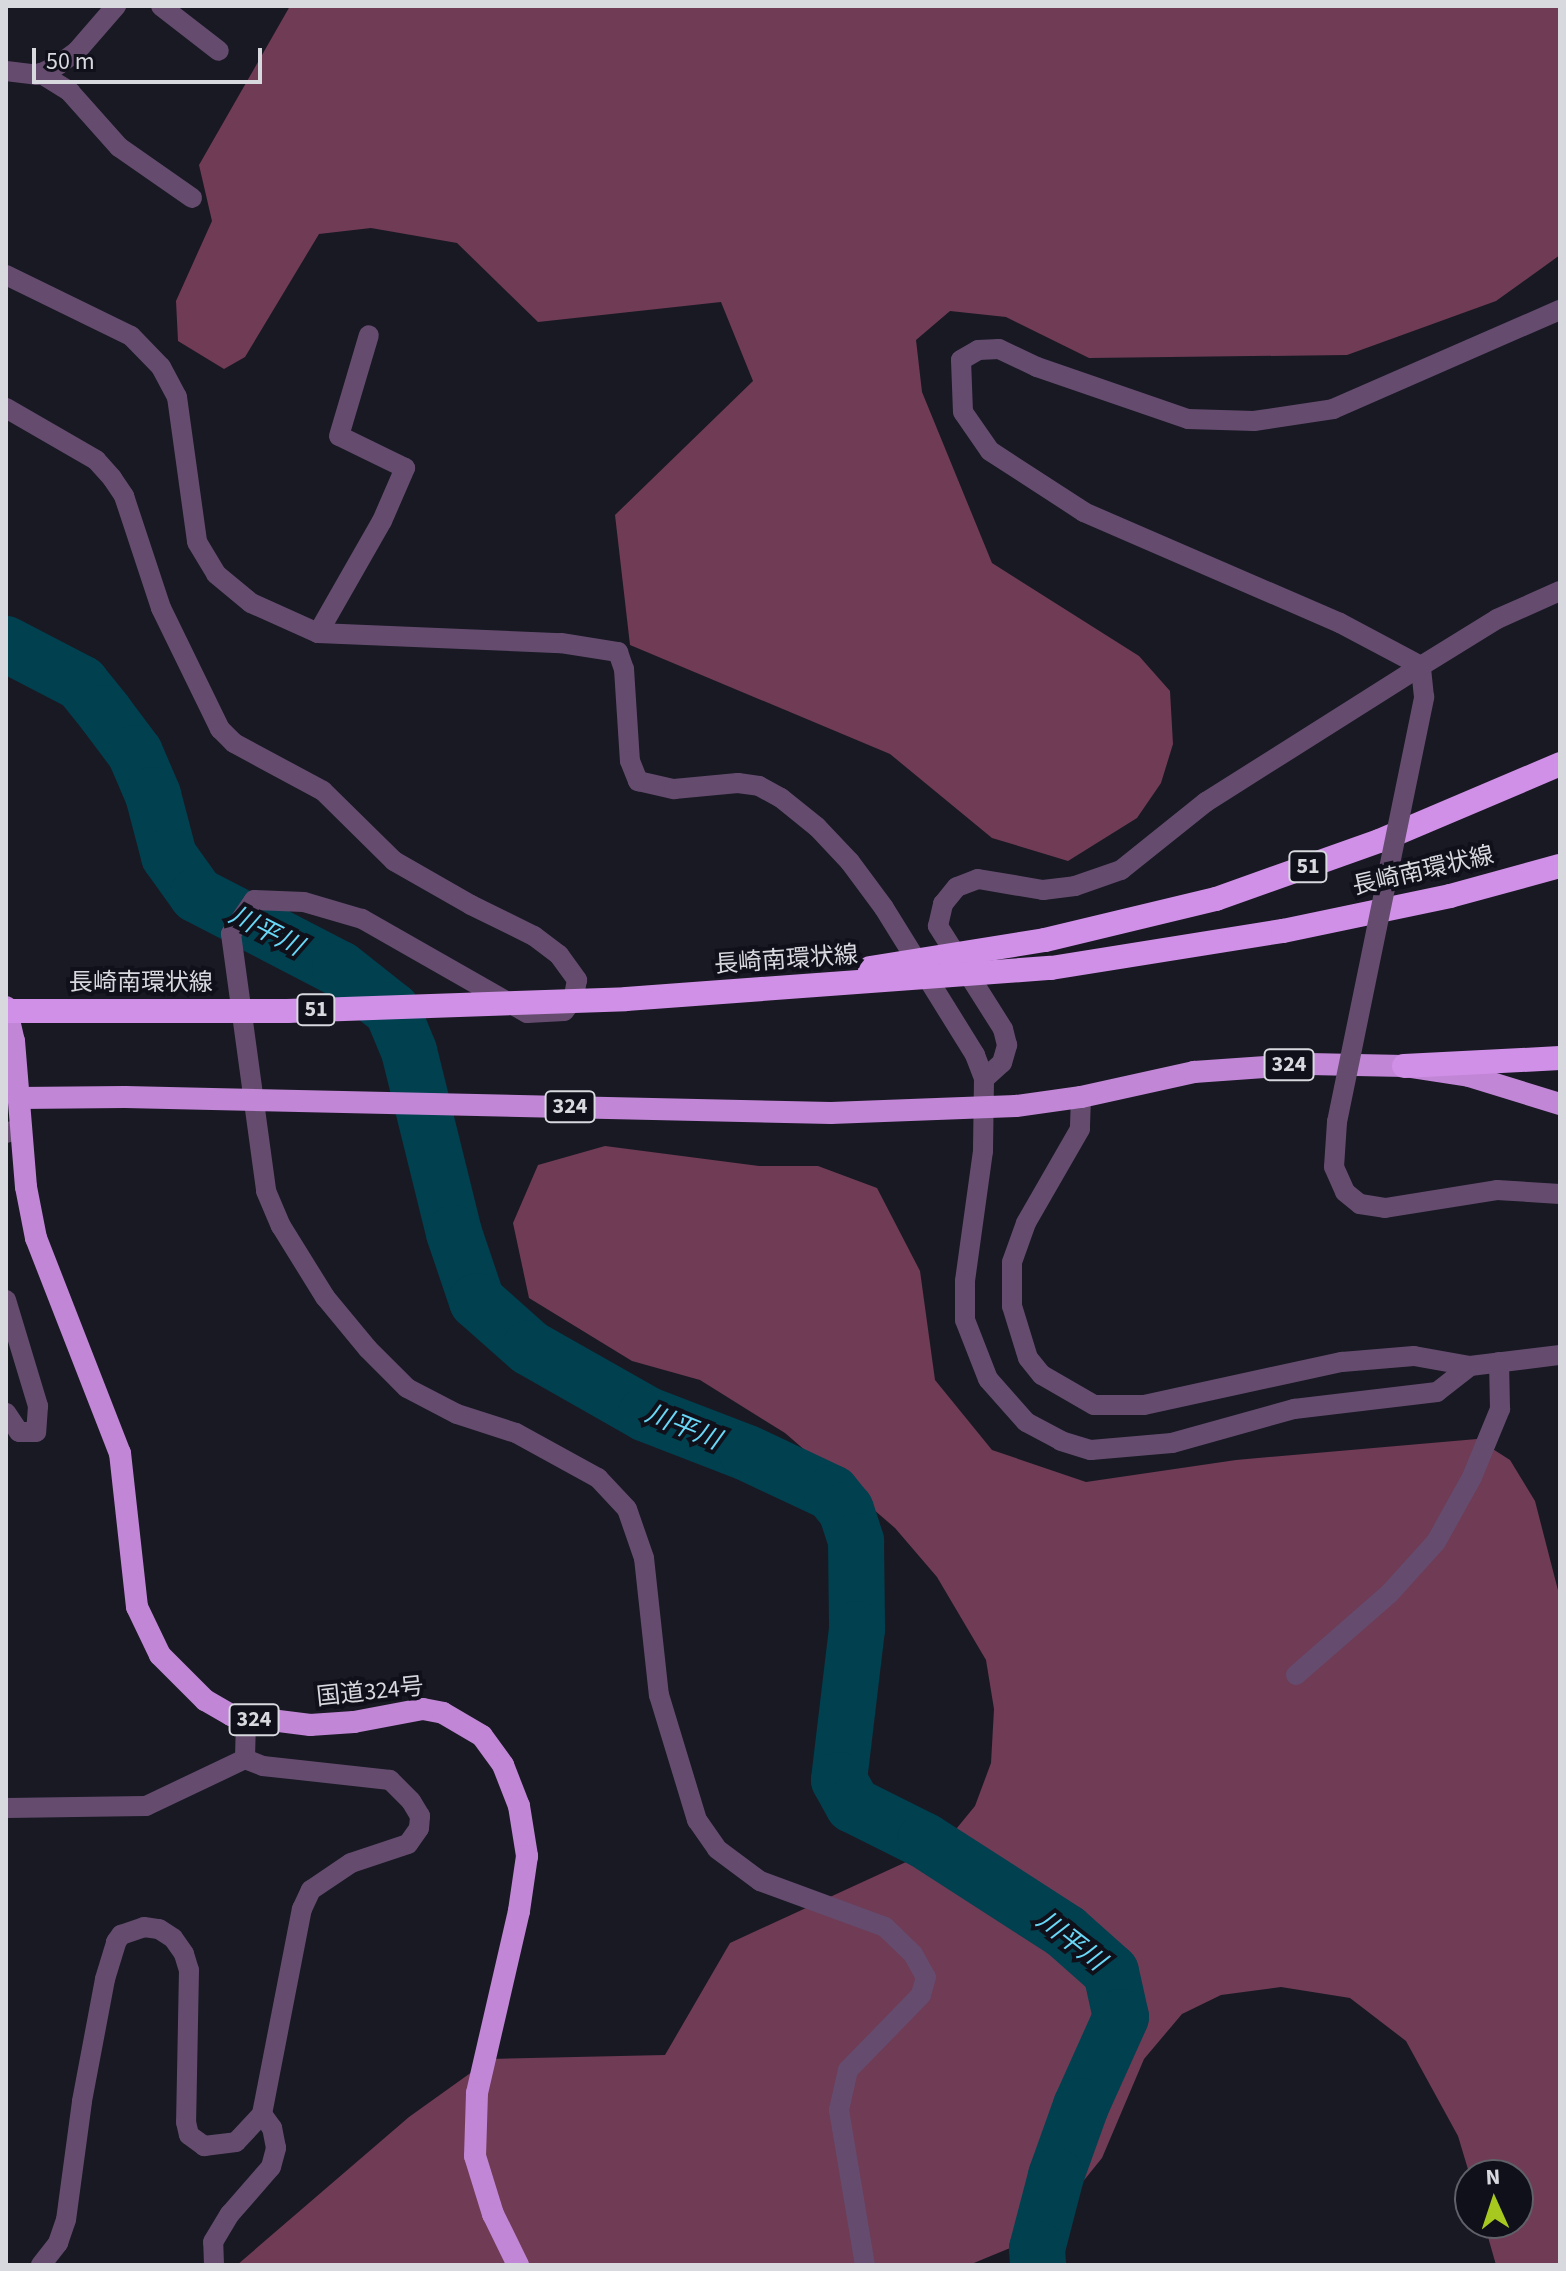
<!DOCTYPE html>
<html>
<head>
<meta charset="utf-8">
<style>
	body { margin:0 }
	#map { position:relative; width:1566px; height:2271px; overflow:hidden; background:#191924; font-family:"Source Sans 3","Noto Sans JP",sans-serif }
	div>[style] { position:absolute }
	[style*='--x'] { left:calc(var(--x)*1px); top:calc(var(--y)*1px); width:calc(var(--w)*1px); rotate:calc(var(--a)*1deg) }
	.forest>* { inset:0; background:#6f3b55 }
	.river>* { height:56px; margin:-28px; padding:0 28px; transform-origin:28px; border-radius:28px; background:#00404f }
	.minor>* { height:20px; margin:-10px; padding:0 10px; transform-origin:10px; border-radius:10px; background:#654c6f }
	.trunk>* { height:22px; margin:-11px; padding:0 11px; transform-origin:11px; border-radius:11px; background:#c186d6 }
	.motorway>* { height:24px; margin:-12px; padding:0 12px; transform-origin:12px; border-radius:12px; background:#d090e7 }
	.minor-bridge>* { height:20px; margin:-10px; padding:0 10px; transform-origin:10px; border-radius:10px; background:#654c6f }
	.trunk-bridge>* { height:22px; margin:-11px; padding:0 11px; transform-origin:11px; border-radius:11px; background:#c186d6 }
	.motorway-bridge>* { height:24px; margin:-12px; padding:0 12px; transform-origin:12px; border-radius:12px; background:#d090e7 }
	span { translate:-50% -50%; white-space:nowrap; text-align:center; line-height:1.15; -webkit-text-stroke:8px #10101a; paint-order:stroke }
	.shield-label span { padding:2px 6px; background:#10101a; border:2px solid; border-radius:6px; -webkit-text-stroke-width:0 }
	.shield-label { font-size:22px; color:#d8d8df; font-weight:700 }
	.street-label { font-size:24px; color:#d8d8df }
	.water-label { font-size:26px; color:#69d7f6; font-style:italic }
	.frame { position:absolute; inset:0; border:8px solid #d8d8df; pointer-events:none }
	.north { position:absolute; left:1454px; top:2159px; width:80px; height:80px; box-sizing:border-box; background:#10101a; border:2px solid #606069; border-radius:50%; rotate:357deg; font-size:22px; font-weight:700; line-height:32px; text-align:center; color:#d8d8df }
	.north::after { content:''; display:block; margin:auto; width:28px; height:36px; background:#a7c81f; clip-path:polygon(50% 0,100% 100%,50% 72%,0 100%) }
	.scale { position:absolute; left:32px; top:48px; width:230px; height:36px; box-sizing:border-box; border:4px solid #d8d8df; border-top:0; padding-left:10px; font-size:24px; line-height:28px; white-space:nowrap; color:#d8d8df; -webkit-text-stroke:6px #10101a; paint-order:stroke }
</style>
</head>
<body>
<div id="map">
	<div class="forest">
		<div style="clip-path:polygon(290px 6px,1560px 6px,1560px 255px,1496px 301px,1347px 355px,1089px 358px,1006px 317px,950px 311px,916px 340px,922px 392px,992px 563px,1139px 656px,1170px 691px,1173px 744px,1161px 783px,1137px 818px,1068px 861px,992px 838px,890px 754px,630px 645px,615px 515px,753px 381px,721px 302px,538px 322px,457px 243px,371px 228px,319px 234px,245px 357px,224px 369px,178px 341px,176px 301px,212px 221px,199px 165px)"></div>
		<div style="clip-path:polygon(605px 1146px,759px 1166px,818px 1166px,877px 1188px,920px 1271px,935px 1380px,992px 1450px,1086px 1482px,1236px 1460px,1477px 1439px,1510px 1460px,1535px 1501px,1560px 1598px,1560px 2265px,1496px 2265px,1484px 2223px,1518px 2223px,1518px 2175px,1470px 2176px,1458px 2136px,1406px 2041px,1350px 1998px,1281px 1987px,1221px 1995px,1182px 2014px,1144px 2059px,1102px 2158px,1064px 2205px,1020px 2244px,969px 2265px,237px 2265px,409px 2117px,490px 2059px,665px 2055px,730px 1943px,943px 1845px,975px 1806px,991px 1763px,994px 1709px,986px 1660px,937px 1577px,895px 1528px,785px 1433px,700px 1380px,632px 1361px,529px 1298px,513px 1223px,538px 1165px)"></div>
	</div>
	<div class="river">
		<div style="--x:6;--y:644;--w:85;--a:27.5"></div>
		<div style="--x:81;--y:683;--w:38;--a:51"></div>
		<div style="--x:105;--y:713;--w:50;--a:53.1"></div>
		<div style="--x:135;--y:753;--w:46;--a:66.8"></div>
		<div style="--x:153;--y:795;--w:63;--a:75.3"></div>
		<div style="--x:169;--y:856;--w:48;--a:54.3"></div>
		<div style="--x:197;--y:895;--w:161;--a:27.4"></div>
		<div style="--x:340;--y:969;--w:66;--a:38.3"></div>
		<div style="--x:392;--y:1010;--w:44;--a:67.5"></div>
		<div style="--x:409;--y:1051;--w:187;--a:76.1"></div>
		<div style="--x:454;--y:1233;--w:72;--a:71.3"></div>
		<div style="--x:477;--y:1301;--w:71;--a:41.6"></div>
		<div style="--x:530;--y:1348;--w:133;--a:29.6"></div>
		<div style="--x:646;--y:1414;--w:108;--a:21.1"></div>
		<div style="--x:747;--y:1453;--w:94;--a:25.2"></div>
		<div style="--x:832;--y:1493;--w:22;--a:51"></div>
		<div style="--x:846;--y:1510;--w:33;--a:72"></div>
		<div style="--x:856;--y:1541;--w:88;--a:89.3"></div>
		<div style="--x:857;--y:1629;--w:152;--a:96.8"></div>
		<div style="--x:839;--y:1780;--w:29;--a:61"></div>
		<div style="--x:853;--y:1805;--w:80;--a:26.6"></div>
		<div style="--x:925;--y:1841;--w:168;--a:32.8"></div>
		<div style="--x:1066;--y:1932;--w:60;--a:41.6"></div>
		<div style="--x:1111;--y:1972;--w:46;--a:77.5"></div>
		<div style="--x:1121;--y:2017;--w:98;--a:114.2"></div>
		<div style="--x:1081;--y:2106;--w:74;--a:109.7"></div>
		<div style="--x:1056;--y:2176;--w:75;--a:104.6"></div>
		<div style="--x:1037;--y:2249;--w:16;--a:86"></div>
	</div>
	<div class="minor">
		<div style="--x:161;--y:6;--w:73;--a:37.8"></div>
		<div style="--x:6;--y:71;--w:31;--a:7"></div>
		<div style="--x:37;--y:75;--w:23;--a:-25"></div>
		<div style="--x:58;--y:65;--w:24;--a:-36"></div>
		<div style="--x:77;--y:51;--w:60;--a:-49.1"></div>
		<div style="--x:40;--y:73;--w:36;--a:32"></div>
		<div style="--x:70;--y:92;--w:74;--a:48.3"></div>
		<div style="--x:119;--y:147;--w:89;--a:34.9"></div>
		<div style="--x:6;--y:275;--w:139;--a:26"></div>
		<div style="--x:131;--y:336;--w:43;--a:45.9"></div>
		<div style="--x:161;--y:367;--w:34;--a:62"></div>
		<div style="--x:177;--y:397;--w:146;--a:82.1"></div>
		<div style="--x:197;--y:542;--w:37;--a:59"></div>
		<div style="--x:216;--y:574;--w:45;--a:39.6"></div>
		<div style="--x:251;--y:603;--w:73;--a:24.1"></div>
		<div style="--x:318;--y:633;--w:243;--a:2.4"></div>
		<div style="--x:561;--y:643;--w:58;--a:9"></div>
		<div style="--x:618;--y:652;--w:18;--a:71"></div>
		<div style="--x:624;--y:669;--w:92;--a:86.3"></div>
		<div style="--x:630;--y:761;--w:22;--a:68"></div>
		<div style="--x:638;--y:781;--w:37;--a:13"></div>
		<div style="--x:674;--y:789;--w:64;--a:-5.4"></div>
		<div style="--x:738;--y:783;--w:21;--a:8"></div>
		<div style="--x:759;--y:786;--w:25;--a:29"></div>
		<div style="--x:781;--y:798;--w:46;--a:38.9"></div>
		<div style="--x:817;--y:827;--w:48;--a:46.7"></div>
		<div style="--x:850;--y:862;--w:57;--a:53.5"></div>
		<div style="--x:884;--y:908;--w:173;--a:58.2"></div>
		<div style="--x:975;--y:1055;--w:26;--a:69"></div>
		<div style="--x:984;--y:1079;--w:72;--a:90.8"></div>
		<div style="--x:983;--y:1151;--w:131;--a:97.9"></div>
		<div style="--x:965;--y:1281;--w:39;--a:90"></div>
		<div style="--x:965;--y:1320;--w:63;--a:68.7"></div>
		<div style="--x:988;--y:1379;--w:57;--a:48.5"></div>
		<div style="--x:1026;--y:1422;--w:40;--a:28"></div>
		<div style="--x:1061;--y:1441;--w:31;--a:17"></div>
		<div style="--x:1091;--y:1450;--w:81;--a:-4.9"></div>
		<div style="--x:1172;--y:1443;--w:127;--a:-15.6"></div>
		<div style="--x:1294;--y:1409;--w:144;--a:-6.8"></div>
		<div style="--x:1437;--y:1392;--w:42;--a:-38.2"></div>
		<div style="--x:1470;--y:1366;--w:91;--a:-7"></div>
		<div style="--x:6;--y:408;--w:104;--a:30"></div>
		<div style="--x:96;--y:460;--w:24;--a:48"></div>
		<div style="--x:112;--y:478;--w:22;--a:56"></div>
		<div style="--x:124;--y:496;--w:118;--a:71.7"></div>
		<div style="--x:161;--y:608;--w:135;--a:64"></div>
		<div style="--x:220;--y:729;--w:20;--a:45"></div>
		<div style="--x:234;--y:743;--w:101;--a:28.3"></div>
		<div style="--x:323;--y:791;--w:100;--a:44.6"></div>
		<div style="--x:394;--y:861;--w:89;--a:29.7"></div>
		<div style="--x:471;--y:905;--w:70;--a:26.2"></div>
		<div style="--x:534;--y:936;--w:31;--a:37"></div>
		<div style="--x:559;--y:955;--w:31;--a:54"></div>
		<div style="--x:577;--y:980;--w:20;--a:101"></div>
		<div style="--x:573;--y:1000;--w:14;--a:129"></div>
		<div style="--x:564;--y:1011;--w:37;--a:177"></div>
		<div style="--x:527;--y:1013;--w:190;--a:-150.3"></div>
		<div style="--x:362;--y:919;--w:60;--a:-163.7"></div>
		<div style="--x:304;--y:902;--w:50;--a:-177.7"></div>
		<div style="--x:254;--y:900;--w:41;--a:124.1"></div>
		<div style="--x:231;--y:934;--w:259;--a:82.2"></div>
		<div style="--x:266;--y:1191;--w:38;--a:67"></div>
		<div style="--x:281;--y:1226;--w:84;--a:58.2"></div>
		<div style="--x:325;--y:1297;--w:67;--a:50.4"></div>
		<div style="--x:368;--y:1349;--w:55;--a:45"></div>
		<div style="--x:407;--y:1388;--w:56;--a:27.5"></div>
		<div style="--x:457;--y:1414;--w:62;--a:17.9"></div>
		<div style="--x:516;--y:1433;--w:94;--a:28.8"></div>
		<div style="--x:598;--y:1478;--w:42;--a:46.9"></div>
		<div style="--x:627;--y:1509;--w:52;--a:70.9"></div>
		<div style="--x:644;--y:1558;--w:138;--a:83.8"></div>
		<div style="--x:659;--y:1695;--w:131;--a:73.1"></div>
		<div style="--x:697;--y:1820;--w:35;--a:55"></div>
		<div style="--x:717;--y:1849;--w:54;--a:36.7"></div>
		<div style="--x:760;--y:1881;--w:133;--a:20.2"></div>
		<div style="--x:885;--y:1927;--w:39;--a:44"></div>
		<div style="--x:913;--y:1954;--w:26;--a:61"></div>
		<div style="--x:926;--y:1977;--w:19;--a:106"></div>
		<div style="--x:921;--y:1995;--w:105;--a:134.2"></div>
		<div style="--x:848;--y:2070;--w:41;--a:102.7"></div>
		<div style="--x:839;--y:2110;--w:157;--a:80.5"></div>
		<div style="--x:318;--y:633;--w:129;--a:-60.3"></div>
		<div style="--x:382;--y:521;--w:58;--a:-66.5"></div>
		<div style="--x:405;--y:468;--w:73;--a:-154.1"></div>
		<div style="--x:339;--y:436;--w:105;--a:-73.5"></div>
		<div style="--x:1424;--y:697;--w:31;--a:-96"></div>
		<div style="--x:1421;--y:666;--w:89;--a:-31.7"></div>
		<div style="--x:1497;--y:619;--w:69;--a:-24"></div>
		<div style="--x:984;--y:1079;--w:24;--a:-42"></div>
		<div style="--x:1002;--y:1063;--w:19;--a:-74"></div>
		<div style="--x:1007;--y:1045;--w:16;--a:-104"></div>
		<div style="--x:1003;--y:1029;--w:122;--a:-122.3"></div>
		<div style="--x:938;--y:926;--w:23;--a:-77"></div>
		<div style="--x:943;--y:904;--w:22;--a:-51"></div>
		<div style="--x:957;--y:887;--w:22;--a:-21"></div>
		<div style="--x:978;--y:879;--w:66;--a:9.6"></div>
		<div style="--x:1043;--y:890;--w:32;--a:-7"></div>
		<div style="--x:1075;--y:886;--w:49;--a:-19.2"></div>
		<div style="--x:1121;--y:870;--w:109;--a:-38.7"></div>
		<div style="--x:1206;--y:802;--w:254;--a:-32.3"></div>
		<div style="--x:1421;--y:666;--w:92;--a:-152"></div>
		<div style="--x:1340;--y:623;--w:279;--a:-156.6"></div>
		<div style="--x:1084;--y:512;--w:112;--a:-147"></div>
		<div style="--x:990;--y:451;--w:47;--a:-124.7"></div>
		<div style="--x:963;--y:412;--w:52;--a:-92.2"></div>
		<div style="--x:961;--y:360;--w:20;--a:-30"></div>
		<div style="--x:978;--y:350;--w:21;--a:-3"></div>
		<div style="--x:999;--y:349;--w:42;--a:25.3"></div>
		<div style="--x:1037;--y:367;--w:160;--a:19"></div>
		<div style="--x:1188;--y:419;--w:66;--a:1.7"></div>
		<div style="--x:1254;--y:421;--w:80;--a:-8.6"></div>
		<div style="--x:1333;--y:409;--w:248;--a:-23.6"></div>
		<div style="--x:1081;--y:1097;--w:32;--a:92"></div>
		<div style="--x:1080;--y:1129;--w:108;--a:119.9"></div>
		<div style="--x:1026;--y:1223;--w:41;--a:109.7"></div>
		<div style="--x:1012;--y:1262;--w:44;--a:90"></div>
		<div style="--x:1012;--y:1306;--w:54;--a:72.9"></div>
		<div style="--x:1028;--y:1358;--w:22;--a:51"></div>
		<div style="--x:1042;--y:1375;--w:60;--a:30"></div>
		<div style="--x:1094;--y:1405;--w:50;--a:0"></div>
		<div style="--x:1144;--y:1405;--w:203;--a:-12.3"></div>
		<div style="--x:1342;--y:1362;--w:72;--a:-4.8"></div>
		<div style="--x:1414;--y:1356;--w:57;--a:10.1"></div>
		<div style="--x:1337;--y:1122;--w:45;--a:93.8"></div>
		<div style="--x:1334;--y:1167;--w:27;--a:66"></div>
		<div style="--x:1345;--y:1192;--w:19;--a:39"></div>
		<div style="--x:1360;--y:1204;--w:25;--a:9"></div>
		<div style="--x:1385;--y:1208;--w:113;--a:-9.1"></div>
		<div style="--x:1497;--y:1190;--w:63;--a:3.6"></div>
		<div style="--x:6;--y:1133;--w:16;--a:-18"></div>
		<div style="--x:6;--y:1300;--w:111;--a:73.2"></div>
		<div style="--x:38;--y:1406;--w:26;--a:94"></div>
		<div style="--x:36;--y:1432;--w:17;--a:180"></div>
		<div style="--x:19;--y:1432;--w:23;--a:-124"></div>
		<div style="--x:1296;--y:1675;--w:123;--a:-41.1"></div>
		<div style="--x:1389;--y:1594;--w:70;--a:-47.9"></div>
		<div style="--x:1436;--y:1542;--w:74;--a:-61"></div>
		<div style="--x:1472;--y:1477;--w:74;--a:-67.6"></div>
		<div style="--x:1500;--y:1409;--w:47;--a:-91.2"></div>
		<div style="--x:6;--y:1808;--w:140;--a:-0.8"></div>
		<div style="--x:146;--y:1806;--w:110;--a:-25.4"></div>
		<div style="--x:41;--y:2265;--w:28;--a:-52"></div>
		<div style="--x:58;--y:2243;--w:24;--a:-71"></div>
		<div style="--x:66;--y:2220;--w:120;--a:-82.3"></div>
		<div style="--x:82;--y:2101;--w:124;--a:-79.3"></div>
		<div style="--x:105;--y:1979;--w:39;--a:-73"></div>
		<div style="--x:116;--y:1942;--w:9;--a:-54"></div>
		<div style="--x:121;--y:1935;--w:24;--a:-19"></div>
		<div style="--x:144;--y:1927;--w:15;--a:8"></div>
		<div style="--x:159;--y:1929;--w:17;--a:33"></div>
		<div style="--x:173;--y:1938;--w:19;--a:55"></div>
		<div style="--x:184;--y:1954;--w:17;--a:73"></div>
		<div style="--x:189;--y:1970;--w:152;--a:91.1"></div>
		<div style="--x:186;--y:2122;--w:13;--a:77"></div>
		<div style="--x:189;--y:2135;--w:19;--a:36"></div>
		<div style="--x:204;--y:2146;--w:32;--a:-7"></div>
		<div style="--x:236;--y:2142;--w:38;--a:-47"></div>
		<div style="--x:262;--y:2114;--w:209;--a:-79"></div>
		<div style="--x:302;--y:1909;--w:21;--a:-65"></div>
		<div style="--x:311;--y:1890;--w:48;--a:-34"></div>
		<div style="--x:351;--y:1863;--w:60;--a:-18.4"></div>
		<div style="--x:408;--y:1844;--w:19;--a:-55"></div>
		<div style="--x:419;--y:1828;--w:12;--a:-85"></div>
		<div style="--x:420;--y:1816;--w:17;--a:-121"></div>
		<div style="--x:411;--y:1801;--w:30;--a:-135"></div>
		<div style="--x:390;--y:1780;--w:128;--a:-173.7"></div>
		<div style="--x:263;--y:1766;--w:19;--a:-159"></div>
		<div style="--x:245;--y:1759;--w:40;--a:-88.6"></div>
		<div style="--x:214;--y:2265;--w:23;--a:-92"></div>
		<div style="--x:213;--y:2242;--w:33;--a:-59"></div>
		<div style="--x:230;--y:2214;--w:62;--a:-48.9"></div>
		<div style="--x:271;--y:2167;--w:20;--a:-75"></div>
		<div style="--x:276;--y:2148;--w:20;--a:-101"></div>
		<div style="--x:272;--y:2128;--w:17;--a:-126"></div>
	</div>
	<div class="trunk">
		<div style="--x:6;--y:1007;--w:35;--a:77"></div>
		<div style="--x:14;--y:1041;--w:146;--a:85.3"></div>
		<div style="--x:26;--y:1187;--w:52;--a:78.9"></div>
		<div style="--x:36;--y:1238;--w:231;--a:68.7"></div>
		<div style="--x:120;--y:1453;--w:155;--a:83.7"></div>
		<div style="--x:137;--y:1607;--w:53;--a:64.4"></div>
		<div style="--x:160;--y:1655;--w:64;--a:45"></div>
		<div style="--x:205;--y:1700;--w:30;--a:30"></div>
		<div style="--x:231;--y:1715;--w:80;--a:7.2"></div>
		<div style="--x:310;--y:1725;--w:44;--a:-3.9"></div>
		<div style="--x:354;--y:1722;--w:70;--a:-10.7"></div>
		<div style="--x:423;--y:1709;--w:20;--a:11"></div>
		<div style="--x:443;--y:1713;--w:45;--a:30.5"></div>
		<div style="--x:482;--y:1736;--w:36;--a:54"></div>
		<div style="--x:503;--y:1765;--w:44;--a:68.7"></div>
		<div style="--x:519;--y:1806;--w:51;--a:80.9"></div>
		<div style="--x:527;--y:1856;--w:56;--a:98.3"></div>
		<div style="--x:519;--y:1911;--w:187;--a:103"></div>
		<div style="--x:477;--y:2093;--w:63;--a:91.8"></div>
		<div style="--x:475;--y:2156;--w:61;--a:72.8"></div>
		<div style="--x:493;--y:2214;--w:57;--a:63.9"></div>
		<div style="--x:19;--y:1098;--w:106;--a:-0.5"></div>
		<div style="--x:1016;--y:1106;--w:66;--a:-7.9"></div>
		<div style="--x:1081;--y:1097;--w:116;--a:-12.5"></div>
		<div style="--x:1194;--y:1072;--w:115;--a:-4"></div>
		<div style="--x:1309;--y:1064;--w:95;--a:1.2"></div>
		<div style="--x:1404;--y:1066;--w:66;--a:8.7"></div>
		<div style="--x:1469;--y:1076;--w:95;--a:17.1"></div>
	</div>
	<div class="motorway">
		<div style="--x:1045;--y:940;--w:176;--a:-13.5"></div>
		<div style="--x:1216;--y:899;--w:173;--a:-19.6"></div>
		<div style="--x:1379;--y:841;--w:197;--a:-23"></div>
		<div style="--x:1051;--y:968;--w:235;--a:-9.1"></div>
		<div style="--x:1283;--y:931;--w:171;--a:-11.8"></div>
		<div style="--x:1450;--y:896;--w:114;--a:-15.3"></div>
		<div style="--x:1404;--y:1066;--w:156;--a:-2.9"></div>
	</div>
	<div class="minor-bridge">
		<div style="--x:1337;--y:1122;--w:434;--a:-78.4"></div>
	</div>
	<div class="trunk-bridge">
		<div style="--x:125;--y:1097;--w:706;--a:1.3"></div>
		<div style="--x:831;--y:1113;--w:185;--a:-2.2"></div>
	</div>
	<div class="motorway-bridge">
		<div style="--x:870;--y:968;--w:177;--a:-9.1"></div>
		<div style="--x:6;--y:1011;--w:281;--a:0"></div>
		<div style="--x:287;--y:1011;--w:339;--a:-2"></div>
		<div style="--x:626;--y:999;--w:426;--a:-4.2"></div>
	</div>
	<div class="shield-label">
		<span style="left:1308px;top:867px">51</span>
		<span style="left:316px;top:1010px">51</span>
		<span style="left:1289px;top:1065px">324</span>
		<span style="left:570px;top:1107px">324</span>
		<span style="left:254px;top:1720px">324</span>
	</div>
	<div class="street-label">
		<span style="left:1423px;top:871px;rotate:-13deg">長崎南環状線</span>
		<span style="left:786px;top:960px;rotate:-4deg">長崎南環状線</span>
		<span style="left:141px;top:983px">長崎南環状線</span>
		<span style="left:370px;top:1692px;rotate:-6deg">国道324号</span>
	</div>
	<div class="water-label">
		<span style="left:266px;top:931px;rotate:27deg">川平川</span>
		<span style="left:683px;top:1427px;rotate:22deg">川平川</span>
		<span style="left:1071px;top:1941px;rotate:38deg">川平川</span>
	</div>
	<div class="frame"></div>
	<div class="north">N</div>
	<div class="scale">50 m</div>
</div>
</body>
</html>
